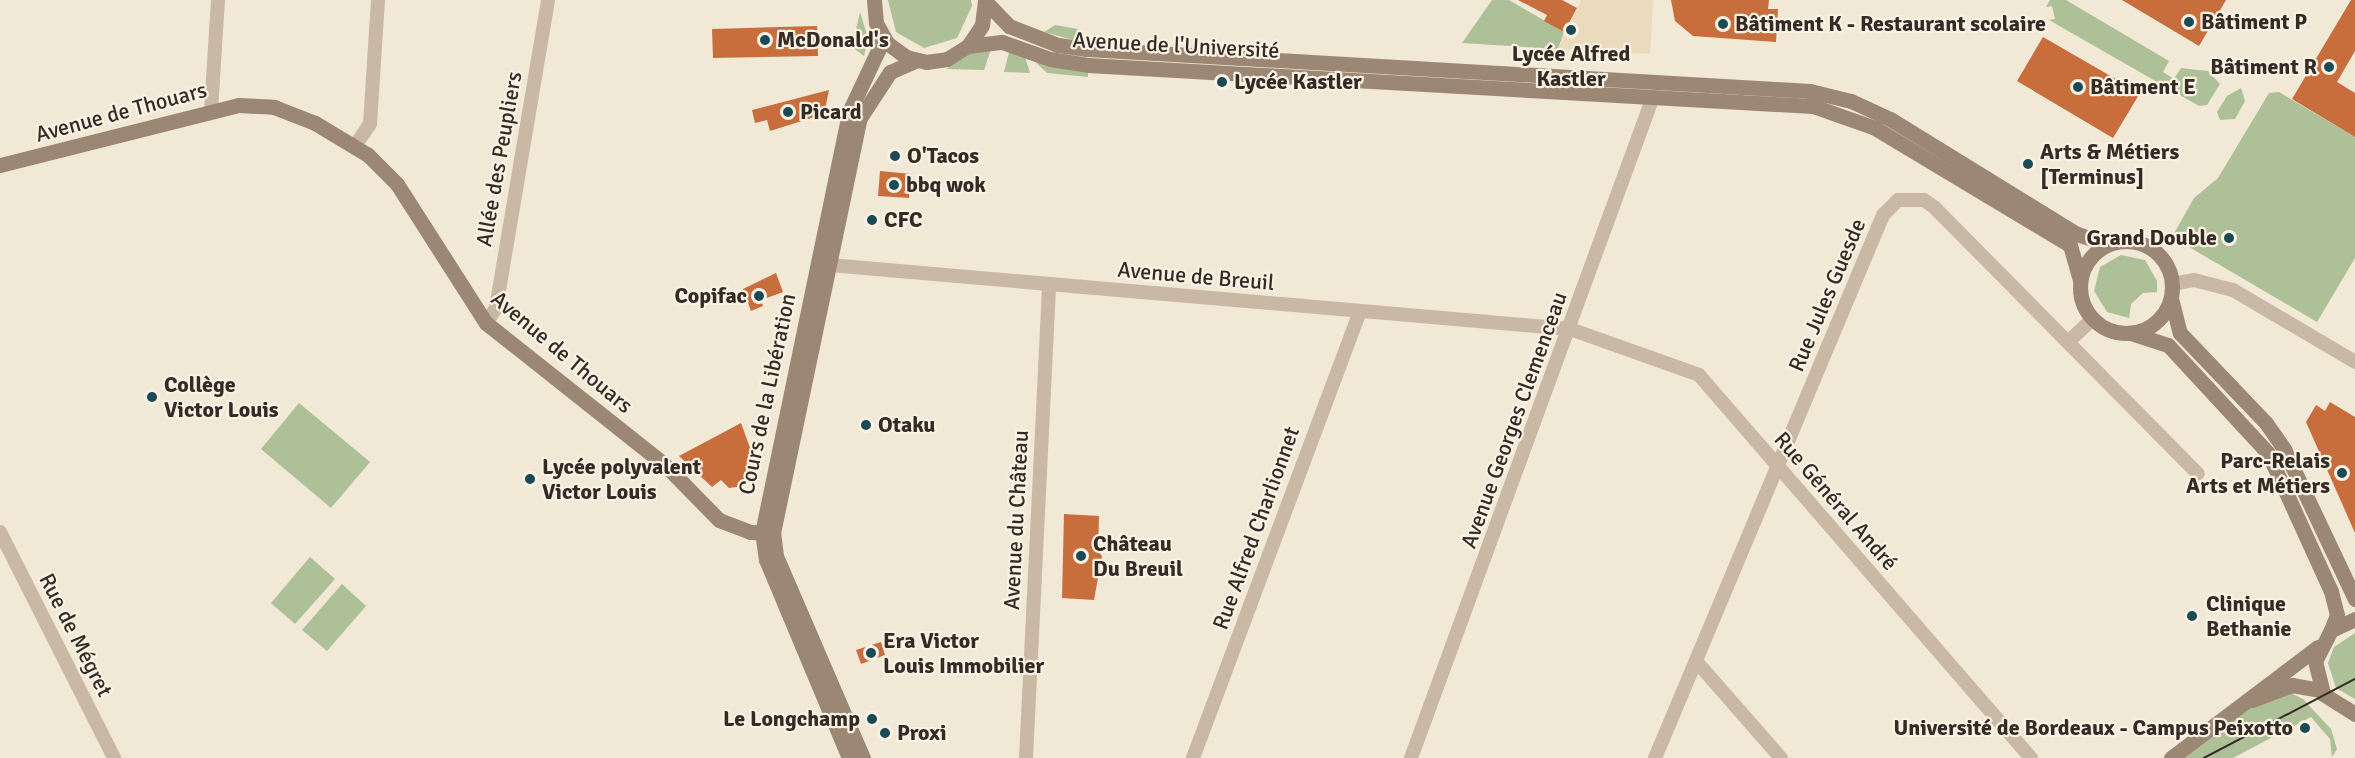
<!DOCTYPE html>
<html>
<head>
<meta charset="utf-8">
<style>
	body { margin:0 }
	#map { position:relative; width:2355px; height:758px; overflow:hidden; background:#f1e8d6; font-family:Signika,sans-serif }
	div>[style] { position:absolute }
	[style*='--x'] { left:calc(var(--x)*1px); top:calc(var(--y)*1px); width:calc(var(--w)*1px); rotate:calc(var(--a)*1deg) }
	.green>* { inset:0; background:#adc097 }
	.plaza>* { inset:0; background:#eadbbd }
	.building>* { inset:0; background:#c86e3d }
	.street>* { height:14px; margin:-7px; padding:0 7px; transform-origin:7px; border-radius:7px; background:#c9b8a3 }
	.secondary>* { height:15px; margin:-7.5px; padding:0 7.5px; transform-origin:7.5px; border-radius:7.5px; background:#9c8774 }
	.secondary>.ring { margin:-7.5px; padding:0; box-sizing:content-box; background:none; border:15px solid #9c8774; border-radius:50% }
	.tram>* { height:1.5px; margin:-0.75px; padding:0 0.75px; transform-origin:0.75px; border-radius:0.75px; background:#342b25 }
	.dots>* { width:16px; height:16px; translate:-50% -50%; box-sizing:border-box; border:3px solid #f9f1e3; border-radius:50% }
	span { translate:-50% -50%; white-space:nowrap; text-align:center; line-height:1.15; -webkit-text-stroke:4.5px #f9f1e3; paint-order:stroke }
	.poi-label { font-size:22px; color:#342b25; font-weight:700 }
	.left { translate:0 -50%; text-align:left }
	.right { translate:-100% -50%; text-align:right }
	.street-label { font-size:22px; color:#342b25 }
</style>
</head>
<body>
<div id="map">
	<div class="green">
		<div style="clip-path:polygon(888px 0,971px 0,972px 6px,957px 38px,924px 48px,896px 32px)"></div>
		<div style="clip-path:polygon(1492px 0,1509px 0,1564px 32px,1558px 49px,1462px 43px)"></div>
		<div style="clip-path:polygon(2050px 0,2066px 0,2169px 61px,2163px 72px,2174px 79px,2181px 68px,2197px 70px,2208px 71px,2220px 84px,2207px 105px,2199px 106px,2049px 20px,2055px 19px,2052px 6px,2046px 7px)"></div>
		<div style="clip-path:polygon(860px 12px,868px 38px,864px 56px,852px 47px)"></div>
		<div style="clip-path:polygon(1055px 25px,1078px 29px,1077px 41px,1044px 32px)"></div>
		<div style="clip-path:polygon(992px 46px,984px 70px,946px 69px,975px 51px)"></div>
		<div style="clip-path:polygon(1009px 52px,1024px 54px,1030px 73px,1004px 72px)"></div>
		<div style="clip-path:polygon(1030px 57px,1088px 69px,1088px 77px,1047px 73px)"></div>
		<div style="clip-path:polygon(2241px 88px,2245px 101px,2235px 119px,2220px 120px,2217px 112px,2227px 96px)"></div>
		<div style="clip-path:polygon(2279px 92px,2355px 137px,2355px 258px,2317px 322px,2172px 237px,2194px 198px,2218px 178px,2269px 93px)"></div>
		<div style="clip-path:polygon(2121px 255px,2145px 260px,2157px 281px,2157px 292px,2143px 293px,2131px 304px,2129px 318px,2107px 312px,2094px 291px,2100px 267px)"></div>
		<div style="clip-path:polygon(299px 403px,370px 462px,331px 508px,261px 449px)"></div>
		<div style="clip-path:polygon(310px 557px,335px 579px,295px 624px,271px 603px)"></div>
		<div style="clip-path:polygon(342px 584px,366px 606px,327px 651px,302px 630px)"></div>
		<div style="clip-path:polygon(2355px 633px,2355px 699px,2336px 688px,2328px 663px,2334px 647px)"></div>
		<div style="clip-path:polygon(2287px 691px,2303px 699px,2331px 729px,2337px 749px,2332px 757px,2330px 739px,2311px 717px,2233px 758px,2183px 758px,2250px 707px)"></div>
	</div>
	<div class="plaza">
		<div style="clip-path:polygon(1581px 0,1653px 0,1650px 54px,1558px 49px)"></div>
	</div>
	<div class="building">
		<div style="clip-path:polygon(1518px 0,1562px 0,1577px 8px,1564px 32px,1544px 21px,1547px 15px)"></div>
		<div style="clip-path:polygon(1671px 0,1769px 0,1768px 9px,1778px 9px,1776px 42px,1693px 36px,1675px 21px)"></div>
		<div style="clip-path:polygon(2122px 0,2226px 0,2199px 46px)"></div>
		<div style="clip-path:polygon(2351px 0,2355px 0,2355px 51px,2337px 82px,2355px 93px,2355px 137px,2292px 99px)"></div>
		<div style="clip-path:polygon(817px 26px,818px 56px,713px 58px,712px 29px)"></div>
		<div style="clip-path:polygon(2043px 37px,2140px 93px,2113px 138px,2017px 81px)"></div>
		<div style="clip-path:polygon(829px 90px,824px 114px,770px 131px,767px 120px,755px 123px,752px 110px)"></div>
		<div style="clip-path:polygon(880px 171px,911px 174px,909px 198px,878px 196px)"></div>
		<div style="clip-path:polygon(776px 273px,783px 292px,761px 300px,763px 306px,751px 311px,743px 289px)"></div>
		<div style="clip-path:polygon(2330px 402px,2355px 417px,2355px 533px,2306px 422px,2316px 405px,2325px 411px)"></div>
		<div style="clip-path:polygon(741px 423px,753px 456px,753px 470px,743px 486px,729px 488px,721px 480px,712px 487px,679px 456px)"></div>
		<div style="clip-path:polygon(1064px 514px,1099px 516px,1098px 551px,1102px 556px,1094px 600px,1062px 598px)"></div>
		<div style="clip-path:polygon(881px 642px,885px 655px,861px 664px,856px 650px)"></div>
	</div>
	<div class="street">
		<div style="--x:211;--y:111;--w:111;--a:-86.4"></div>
		<div style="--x:355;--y:146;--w:27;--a:-56"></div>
		<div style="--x:370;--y:124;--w:124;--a:-86.3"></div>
		<div style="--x:818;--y:264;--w:755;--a:4.94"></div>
		<div style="--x:1570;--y:329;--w:137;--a:19.6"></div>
		<div style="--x:1699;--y:375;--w:507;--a:49.08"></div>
		<div style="--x:2172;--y:284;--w:22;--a:-10"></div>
		<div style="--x:2194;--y:280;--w:40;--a:14.4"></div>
		<div style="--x:2233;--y:290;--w:142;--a:30.5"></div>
		<div style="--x:486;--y:323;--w:18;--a:-56"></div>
		<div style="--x:496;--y:308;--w:312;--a:-80.4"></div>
		<div style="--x:2069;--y:341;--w:33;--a:-43"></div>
		<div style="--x:0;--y:532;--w:253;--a:63.2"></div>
		<div style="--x:1696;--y:661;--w:129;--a:48.8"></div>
		<div style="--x:1026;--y:758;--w:474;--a:-87.2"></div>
		<div style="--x:1193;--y:758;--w:475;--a:-69.5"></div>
		<div style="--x:1411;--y:758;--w:704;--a:-69.89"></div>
		<div style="--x:1655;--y:758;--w:589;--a:-67.22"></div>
		<div style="--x:1883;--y:215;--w:21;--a:-45"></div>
		<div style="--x:1898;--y:200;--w:26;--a:0"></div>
		<div style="--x:1924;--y:200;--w:12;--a:35"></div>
		<div style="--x:1934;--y:207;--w:375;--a:45.3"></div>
	</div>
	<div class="secondary">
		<div style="--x:874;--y:0;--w:23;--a:85"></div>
		<div style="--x:876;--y:23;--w:23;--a:61"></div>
		<div style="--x:887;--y:43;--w:24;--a:36"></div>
		<div style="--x:906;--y:57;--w:21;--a:14"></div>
		<div style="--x:926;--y:62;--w:21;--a:-8"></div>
		<div style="--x:947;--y:59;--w:25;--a:-32"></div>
		<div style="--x:968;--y:46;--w:25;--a:-56"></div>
		<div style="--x:982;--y:25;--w:25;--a:-83"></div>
		<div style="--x:985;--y:1;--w:35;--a:46"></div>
		<div style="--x:1009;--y:26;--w:53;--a:21.2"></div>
		<div style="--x:1058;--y:45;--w:29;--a:8"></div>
		<div style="--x:1087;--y:49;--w:724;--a:3.32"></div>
		<div style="--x:1810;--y:91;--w:42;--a:13.7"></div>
		<div style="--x:1851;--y:101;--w:43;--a:24.8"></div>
		<div style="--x:1890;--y:119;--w:220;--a:31.6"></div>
		<div style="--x:2077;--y:234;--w:28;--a:18"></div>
		<div style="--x:2104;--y:243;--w:15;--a:-8"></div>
		<div style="--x:968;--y:46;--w:34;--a:-7"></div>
		<div style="--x:1002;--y:42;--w:51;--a:19.5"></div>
		<div style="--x:1050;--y:59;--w:38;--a:9"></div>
		<div style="--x:1088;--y:65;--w:726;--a:3.24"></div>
		<div style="--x:1813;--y:106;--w:66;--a:19.5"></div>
		<div style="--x:1875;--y:128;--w:227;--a:31"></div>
		<div style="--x:2070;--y:245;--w:37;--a:74"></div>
		<div style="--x:0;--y:165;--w:246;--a:-14.1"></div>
		<div style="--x:239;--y:105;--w:35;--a:3"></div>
		<div style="--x:274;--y:107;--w:44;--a:21.3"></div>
		<div style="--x:315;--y:123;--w:62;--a:31.1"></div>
		<div style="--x:368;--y:155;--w:41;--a:45"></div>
		<div style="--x:397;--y:184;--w:165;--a:57.4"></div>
		<div style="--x:486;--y:323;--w:227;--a:38.4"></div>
		<div style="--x:664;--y:464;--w:78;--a:45.5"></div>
		<div style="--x:719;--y:520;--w:33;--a:21"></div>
		<div style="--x:750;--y:532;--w:23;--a:2"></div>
		<div class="ring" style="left:2080px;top:241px;width:77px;height:77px"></div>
		<div style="--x:2171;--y:298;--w:36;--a:76"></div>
		<div style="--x:2180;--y:333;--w:124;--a:46.3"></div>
		<div style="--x:2266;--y:423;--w:32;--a:55"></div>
		<div style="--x:2284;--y:449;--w:166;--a:64.7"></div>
		<div style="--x:2131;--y:333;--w:39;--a:18"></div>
		<div style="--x:2168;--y:345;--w:147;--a:47.2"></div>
		<div style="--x:2268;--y:453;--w:152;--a:65.5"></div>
		<div style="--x:2331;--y:591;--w:25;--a:76"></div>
		<div style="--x:2337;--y:615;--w:16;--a:112"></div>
		<div style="--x:2355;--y:619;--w:26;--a:155"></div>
		<div style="--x:2331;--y:630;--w:35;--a:117"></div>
		<div style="--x:2315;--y:661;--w:34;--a:76"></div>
		<div style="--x:2323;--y:694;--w:38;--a:32"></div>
		<div style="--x:2252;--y:700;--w:43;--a:-20.6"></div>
		<div style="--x:2292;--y:685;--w:29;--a:10"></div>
		<div style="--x:849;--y:758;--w:215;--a:-112.7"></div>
		<div style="--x:766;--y:560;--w:27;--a:-98"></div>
		<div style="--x:762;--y:533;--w:430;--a:-78.3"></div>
		<div style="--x:849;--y:112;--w:73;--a:-64.8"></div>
		<div style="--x:880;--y:46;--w:13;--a:-86"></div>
		<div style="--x:863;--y:758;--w:220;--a:-113.3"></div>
		<div style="--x:776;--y:556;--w:23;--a:-97"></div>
		<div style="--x:773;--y:533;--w:424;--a:-78.2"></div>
		<div style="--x:860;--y:118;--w:55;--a:-56.9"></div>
		<div style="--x:890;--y:72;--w:30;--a:-24"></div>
		<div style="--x:2171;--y:758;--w:184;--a:-37.1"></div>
	</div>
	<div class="tram">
		<div style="--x:2204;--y:758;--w:170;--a:-27.6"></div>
	</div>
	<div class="dots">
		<div style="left:2189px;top:22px;background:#1a4b55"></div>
		<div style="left:1723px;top:24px;background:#1a4b55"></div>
		<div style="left:1571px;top:30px;background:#1a4b55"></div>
		<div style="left:765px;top:40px;background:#1a4b55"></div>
		<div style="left:2329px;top:67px;background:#1a4b55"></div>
		<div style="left:1222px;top:82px;background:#1a4b55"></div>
		<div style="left:2078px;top:87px;background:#1a4b55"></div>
		<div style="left:788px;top:112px;background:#1a4b55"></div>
		<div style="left:895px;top:156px;background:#1a4b55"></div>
		<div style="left:2028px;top:164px;background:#1a4b55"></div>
		<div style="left:894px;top:185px;background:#1a4b55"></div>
		<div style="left:872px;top:220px;background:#1a4b55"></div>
		<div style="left:2229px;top:238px;background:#1a4b55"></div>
		<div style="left:759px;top:296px;background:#1a4b55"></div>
		<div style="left:152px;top:397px;background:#1a4b55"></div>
		<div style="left:866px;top:425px;background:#1a4b55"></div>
		<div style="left:2342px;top:473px;background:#1a4b55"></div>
		<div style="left:530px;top:479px;background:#1a4b55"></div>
		<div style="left:1081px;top:556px;background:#1a4b55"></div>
		<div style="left:2192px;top:616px;background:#1a4b55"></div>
		<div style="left:871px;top:653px;background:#1a4b55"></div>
		<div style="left:872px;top:719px;background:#1a4b55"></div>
		<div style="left:2305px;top:728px;background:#1a4b55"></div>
		<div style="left:885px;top:733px;background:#1a4b55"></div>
	</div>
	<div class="poi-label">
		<span class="left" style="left:2201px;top:22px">Bâtiment P</span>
		<span class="left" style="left:1735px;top:24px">Bâtiment K - Restaurant scolaire</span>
		<span class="left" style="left:777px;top:40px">McDonald's</span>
		<span style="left:1571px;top:66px">Lycée Alfred<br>Kastler</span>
		<span class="right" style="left:2317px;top:67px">Bâtiment R</span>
		<span class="left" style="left:1234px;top:82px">Lycée Kastler</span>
		<span class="left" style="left:2090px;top:87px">Bâtiment E</span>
		<span class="left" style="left:800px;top:112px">Picard</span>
		<span class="left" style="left:2040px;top:164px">Arts &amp; Métiers<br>[Terminus]</span>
		<span class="left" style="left:907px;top:156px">O'Tacos</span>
		<span class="left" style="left:906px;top:185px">bbq wok</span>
		<span class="left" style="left:884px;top:220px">CFC</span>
		<span class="right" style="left:2217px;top:238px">Grand Double</span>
		<span class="right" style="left:747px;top:296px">Copifac</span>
		<span class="left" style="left:164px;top:397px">Collège<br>Victor Louis</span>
		<span class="left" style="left:878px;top:425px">Otaku</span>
		<span class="right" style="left:2330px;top:473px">Parc-Relais<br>Arts et Métiers</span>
		<span class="left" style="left:542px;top:479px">Lycée polyvalent<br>Victor Louis</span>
		<span class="left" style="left:1093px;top:556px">Château<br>Du Breuil</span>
		<span class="left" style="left:2206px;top:616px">Clinique<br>Bethanie</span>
		<span class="left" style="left:883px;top:653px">Era Victor<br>Louis Immobilier</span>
		<span class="right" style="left:860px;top:719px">Le Longchamp</span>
		<span class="right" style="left:2293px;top:728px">Université de Bordeaux - Campus Peixotto</span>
		<span class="left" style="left:897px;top:733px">Proxi</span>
	</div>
	<div class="street-label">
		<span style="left:1176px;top:45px;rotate:3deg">Avenue de l'Université</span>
		<span style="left:121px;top:112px;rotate:-15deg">Avenue de Thouars</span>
		<span style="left:499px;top:159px;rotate:-80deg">Allée des Peupliers</span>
		<span style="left:1196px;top:276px;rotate:5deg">Avenue de Breuil</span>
		<span style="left:1827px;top:295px;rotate:-67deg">Rue Jules Guesde</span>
		<span style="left:562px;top:352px;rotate:40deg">Avenue de Thouars</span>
		<span style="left:767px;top:394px;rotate:-78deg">Cours de la Libération</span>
		<span style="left:1514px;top:420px;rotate:-70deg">Avenue Georges Clemenceau</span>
		<span style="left:1836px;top:501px;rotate:49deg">Rue Général André</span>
		<span style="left:1016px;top:520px;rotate:-87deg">Avenue du Château</span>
		<span style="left:1256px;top:528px;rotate:-70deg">Rue Alfred Charlionnet</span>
		<span style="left:76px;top:635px;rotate:63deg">Rue de Mégret</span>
	</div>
</div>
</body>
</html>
